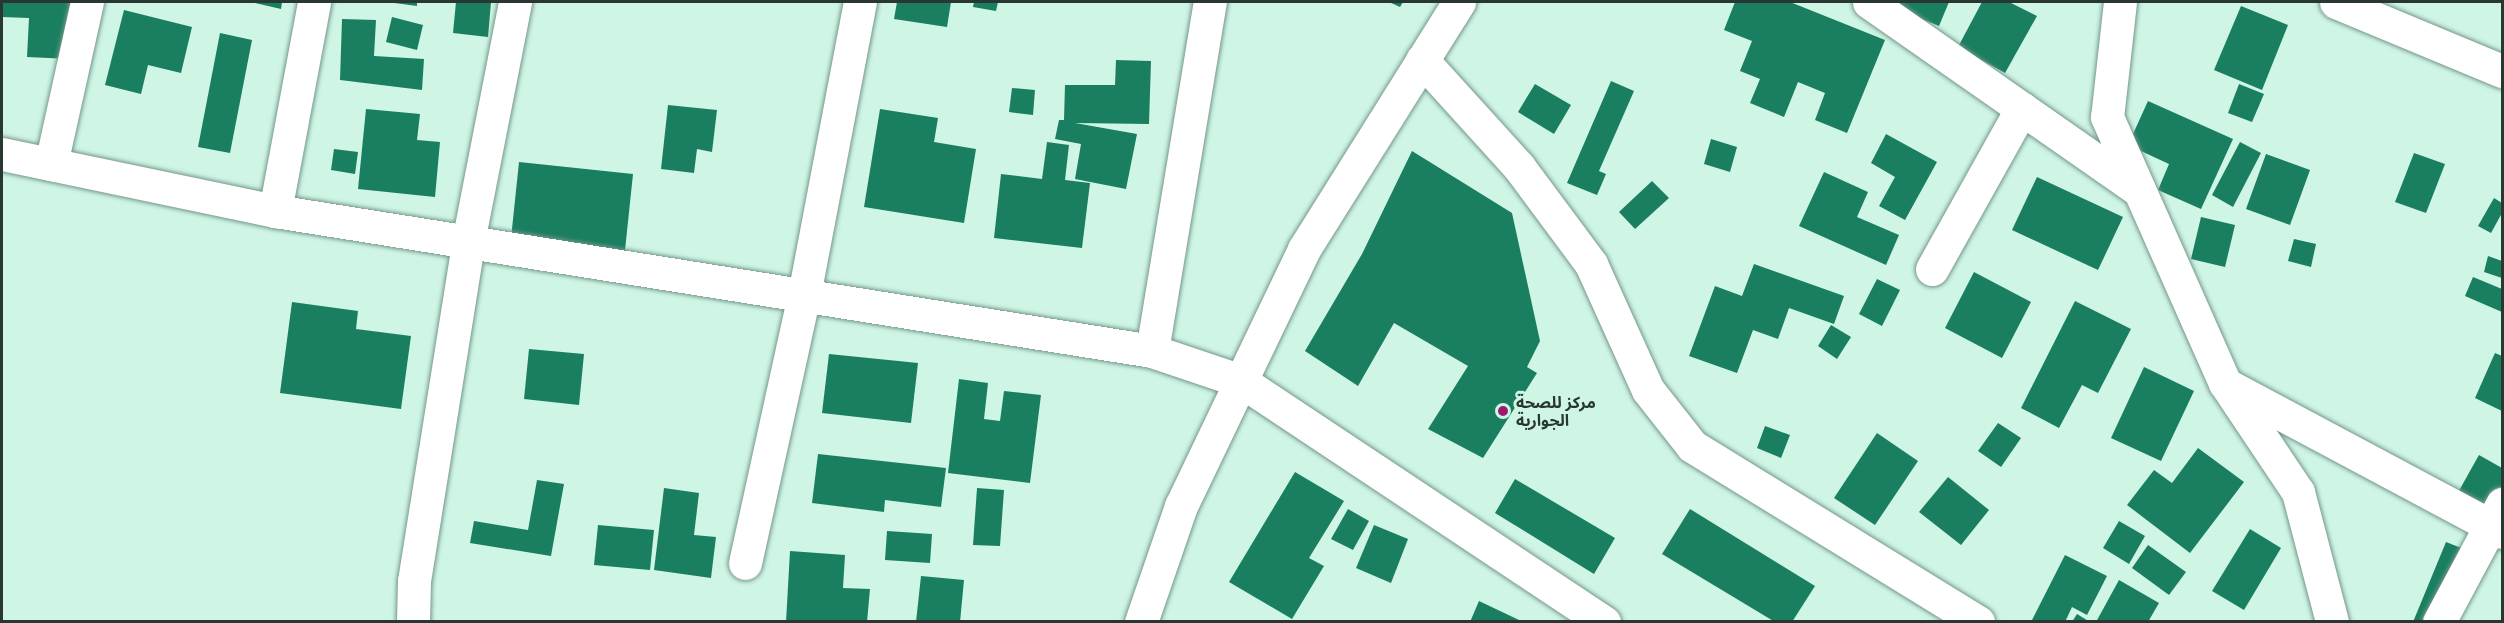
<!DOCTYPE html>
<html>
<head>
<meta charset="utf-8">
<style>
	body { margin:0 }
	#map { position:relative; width:2504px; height:623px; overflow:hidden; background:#cff5e5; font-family:"IBM Plex Sans","Noto Sans Arabic",sans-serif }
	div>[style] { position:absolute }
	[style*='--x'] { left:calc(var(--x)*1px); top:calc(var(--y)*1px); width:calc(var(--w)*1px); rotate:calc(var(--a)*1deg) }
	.building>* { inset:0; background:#1a7e60 }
	.roads { filter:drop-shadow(0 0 2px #749789) drop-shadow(0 0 2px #749789) }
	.minor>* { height:33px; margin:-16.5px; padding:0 16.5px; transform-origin:16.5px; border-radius:16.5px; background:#fff }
	.dots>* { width:16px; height:16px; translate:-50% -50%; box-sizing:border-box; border:3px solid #cff5e5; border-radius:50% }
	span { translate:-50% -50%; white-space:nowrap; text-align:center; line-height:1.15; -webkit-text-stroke:6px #cff5e5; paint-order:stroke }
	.poi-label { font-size:16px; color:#283731; font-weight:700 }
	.left { translate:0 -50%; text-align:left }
	.frame { position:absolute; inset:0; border:3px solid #283731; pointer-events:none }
</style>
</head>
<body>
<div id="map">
	<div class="building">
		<div style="clip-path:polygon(2px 2px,72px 2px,70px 59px,27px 57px,29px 18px,2px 17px)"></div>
		<div style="clip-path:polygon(251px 2px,282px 2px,281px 9px)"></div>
		<div style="clip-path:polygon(387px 2px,417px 2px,417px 6px)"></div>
		<div style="clip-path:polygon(456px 2px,491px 2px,488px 37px,453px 33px)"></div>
		<div style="clip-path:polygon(897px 2px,951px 2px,947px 27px,894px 19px)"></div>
		<div style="clip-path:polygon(974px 2px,998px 2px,996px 11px,973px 7px)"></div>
		<div style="clip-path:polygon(1389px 2px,1403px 2px,1400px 7px)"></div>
		<div style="clip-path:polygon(1735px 2px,1790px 2px,1885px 40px,1847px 133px,1815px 120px,1825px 93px,1798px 82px,1784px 117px,1750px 103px,1760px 79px,1740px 71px,1752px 41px,1724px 30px)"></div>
		<div style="clip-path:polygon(1880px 2px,1949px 2px,1939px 26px)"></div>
		<div style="clip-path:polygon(1982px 2px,2009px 2px,2037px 16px,2005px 73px,1958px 47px)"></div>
		<div style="clip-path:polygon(2241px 6px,2288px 25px,2262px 90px,2214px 70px)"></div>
		<div style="clip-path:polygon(124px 10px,192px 27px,181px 73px,148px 65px,141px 94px,105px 85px)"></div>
		<div style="clip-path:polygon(392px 17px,423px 25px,417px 50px,386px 42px)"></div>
		<div style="clip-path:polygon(342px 19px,376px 20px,374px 56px,424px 59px,422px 90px,340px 80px)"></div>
		<div style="clip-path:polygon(220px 33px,252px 40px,230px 153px,198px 147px)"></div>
		<div style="clip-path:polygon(1116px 60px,1151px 61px,1149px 124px,1075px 123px,1137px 134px,1126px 189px,1075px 179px,1081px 144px,1055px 139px,1059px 120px,1064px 120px,1065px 85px,1115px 85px)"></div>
		<div style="clip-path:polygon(1611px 81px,1634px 91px,1599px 171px,1606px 174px,1597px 195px,1567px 183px)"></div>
		<div style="clip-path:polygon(1535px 84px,1571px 105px,1554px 134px,1518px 112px)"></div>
		<div style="clip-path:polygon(2239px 84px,2264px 94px,2252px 122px,2228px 113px)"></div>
		<div style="clip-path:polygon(1012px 88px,1035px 90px,1033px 115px,1009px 112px)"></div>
		<div style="clip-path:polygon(2148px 101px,2233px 139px,2201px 209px,2158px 190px,2169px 164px,2128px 145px)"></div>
		<div style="clip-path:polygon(668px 105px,717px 110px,712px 152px,697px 149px,694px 173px,661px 169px)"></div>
		<div style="clip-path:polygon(366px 109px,420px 114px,417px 140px,440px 142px,435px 197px,358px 189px)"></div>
		<div style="clip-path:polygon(880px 109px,938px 118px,934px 142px,976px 149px,964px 223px,864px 207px)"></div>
		<div style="clip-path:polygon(1886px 134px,1937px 162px,1905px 220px,1879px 206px,1895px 177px,1871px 163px)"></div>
		<div style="clip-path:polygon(1711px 139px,1737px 147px,1730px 172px,1704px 164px)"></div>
		<div style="clip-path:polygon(1047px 142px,1069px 145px,1065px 180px,1090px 183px,1082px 248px,994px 238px,1001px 174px,1042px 179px)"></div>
		<div style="clip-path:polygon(2240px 142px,2261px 153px,2233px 207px,2212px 195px)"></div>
		<div style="clip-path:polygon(334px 149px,358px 152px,355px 174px,331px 170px)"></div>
		<div style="clip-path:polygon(1412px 151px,1512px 213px,1540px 341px,1527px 367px,1537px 373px,1483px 458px,1428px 429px,1468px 366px,1394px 323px,1358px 386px,1305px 351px,1362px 254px)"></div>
		<div style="clip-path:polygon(2414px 153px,2445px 164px,2426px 213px,2395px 202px)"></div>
		<div style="clip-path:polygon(2266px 154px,2310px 170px,2290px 225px,2246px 209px)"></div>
		<div style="clip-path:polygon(519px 162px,633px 174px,624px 260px,510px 248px)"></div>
		<div style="clip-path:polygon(1824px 172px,1868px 192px,1857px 217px,1899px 235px,1886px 265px,1799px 226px)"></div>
		<div style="clip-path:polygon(2037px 177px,2123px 217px,2098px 270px,2012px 230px)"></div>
		<div style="clip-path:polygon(1652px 181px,1669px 198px,1635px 229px,1619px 212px)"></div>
		<div style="clip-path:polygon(2494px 198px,2502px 203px,2502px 213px,2491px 233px,2478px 226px)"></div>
		<div style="clip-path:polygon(2201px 217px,2235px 225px,2225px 267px,2191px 259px)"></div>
		<div style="clip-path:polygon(2294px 239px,2316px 244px,2311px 267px,2288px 261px)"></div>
		<div style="clip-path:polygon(2488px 256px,2502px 261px,2502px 278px,2484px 272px)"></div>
		<div style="clip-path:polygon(1754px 264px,1844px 296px,1834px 324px,1789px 308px,1778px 339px,1753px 330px,1737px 373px,1689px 356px,1715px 286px,1742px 296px)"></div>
		<div style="clip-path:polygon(1974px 272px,2031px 302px,2002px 358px,1945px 328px)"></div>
		<div style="clip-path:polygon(2473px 277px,2502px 289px,2502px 312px,2465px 296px)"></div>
		<div style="clip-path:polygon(1877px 279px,1900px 290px,1882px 326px,1859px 314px)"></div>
		<div style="clip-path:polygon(2075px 301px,2131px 329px,2098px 393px,2082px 385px,2059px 428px,2021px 408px)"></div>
		<div style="clip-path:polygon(292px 302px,358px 311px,356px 329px,411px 336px,401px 409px,280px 393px)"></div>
		<div style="clip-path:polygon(1831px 325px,1851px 337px,1837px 359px,1818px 346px)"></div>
		<div style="clip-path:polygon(529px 349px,584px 354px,579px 405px,524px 399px)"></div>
		<div style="clip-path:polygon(2495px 353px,2502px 356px,2502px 411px,2475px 398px)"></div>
		<div style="clip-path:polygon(829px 354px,918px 363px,911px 423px,822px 413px)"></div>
		<div style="clip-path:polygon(2144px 367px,2194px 391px,2161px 461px,2111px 438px)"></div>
		<div style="clip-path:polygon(959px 379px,988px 383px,984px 419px,1000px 421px,1004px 391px,1041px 395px,1030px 483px,948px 473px)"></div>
		<div style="clip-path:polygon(1998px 423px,2021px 438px,2001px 467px,1978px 451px)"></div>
		<div style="clip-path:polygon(1765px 426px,1790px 435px,1781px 458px,1757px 448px)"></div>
		<div style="clip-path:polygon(1877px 433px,1918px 461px,1875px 525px,1834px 498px)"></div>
		<div style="clip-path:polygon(2198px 448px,2244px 482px,2190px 553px,2127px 505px,2154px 470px,2172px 483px)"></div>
		<div style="clip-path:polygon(818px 454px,946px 468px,941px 507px,885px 500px,884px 512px,812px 503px)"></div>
		<div style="clip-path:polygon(2479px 455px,2502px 468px,2502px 497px,2492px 516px,2456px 496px)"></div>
		<div style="clip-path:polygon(1295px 472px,1344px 501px,1309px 558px,1324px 566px,1292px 619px,1229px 582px)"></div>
		<div style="clip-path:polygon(1948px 477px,1989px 510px,1961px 545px,1919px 512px)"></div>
		<div style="clip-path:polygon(1515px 479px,1615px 538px,1594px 574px,1495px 513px)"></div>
		<div style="clip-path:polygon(537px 480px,564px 484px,551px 556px,470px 543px,474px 521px,528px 530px)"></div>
		<div style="clip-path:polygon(664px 488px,699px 493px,694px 535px,716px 537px,711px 578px,654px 570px)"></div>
		<div style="clip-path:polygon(977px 488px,1004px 490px,1000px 546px,973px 545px)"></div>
		<div style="clip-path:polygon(1348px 509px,1369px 521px,1353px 550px,1331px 539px)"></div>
		<div style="clip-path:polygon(1690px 509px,1815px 586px,1792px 622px,1775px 622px,1662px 554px)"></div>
		<div style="clip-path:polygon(2119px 521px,2145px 536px,2129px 564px,2103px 548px)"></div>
		<div style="clip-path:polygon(598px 525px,654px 530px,650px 570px,594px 565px)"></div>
		<div style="clip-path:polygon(1374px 525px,1408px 539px,1391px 583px,1356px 568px)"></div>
		<div style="clip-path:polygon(2250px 529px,2281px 548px,2244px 610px,2212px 591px)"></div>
		<div style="clip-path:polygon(887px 531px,932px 534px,930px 563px,885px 560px)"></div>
		<div style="clip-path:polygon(2446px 542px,2474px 553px,2445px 622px,2413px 622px)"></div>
		<div style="clip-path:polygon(2148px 545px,2186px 572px,2169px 595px,2132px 568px)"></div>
		<div style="clip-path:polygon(790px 551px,845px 555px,843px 588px,870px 589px,867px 622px,786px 622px)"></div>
		<div style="clip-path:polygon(2065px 555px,2107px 576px,2087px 615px,2072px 607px,2065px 622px,2031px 622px)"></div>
		<div style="clip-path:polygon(921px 576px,964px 580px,960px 622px,916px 622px)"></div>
		<div style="clip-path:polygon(2119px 580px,2159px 603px,2148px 622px,2096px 622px)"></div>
		<div style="clip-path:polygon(1479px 601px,1519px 620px,1518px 622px,1470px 622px)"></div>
		<div style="clip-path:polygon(2077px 614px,2090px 622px,2072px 622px)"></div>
	</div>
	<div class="roads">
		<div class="minor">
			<div style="--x:1869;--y:2;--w:330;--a:34.9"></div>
			<div style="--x:2120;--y:2;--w:116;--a:96.4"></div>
			<div style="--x:2107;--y:117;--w:291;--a:66.1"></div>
			<div style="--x:2225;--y:383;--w:131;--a:56.2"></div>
			<div style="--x:2298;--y:492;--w:134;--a:75.3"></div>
			<div style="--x:2336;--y:2;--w:180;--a:22.6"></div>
			<div style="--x:1422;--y:60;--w:144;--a:47.8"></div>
			<div style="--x:1519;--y:167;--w:121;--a:53.4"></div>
			<div style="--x:1591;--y:264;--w:138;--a:65.7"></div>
			<div style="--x:1648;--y:390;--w:71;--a:51.8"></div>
			<div style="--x:1692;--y:446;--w:336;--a:31.6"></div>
			<div style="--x:2;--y:154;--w:279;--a:11.8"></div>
			<div style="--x:275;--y:211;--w:888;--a:9.07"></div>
			<div style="--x:1152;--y:351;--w:94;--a:18.6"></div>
			<div style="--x:1241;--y:381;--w:436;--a:33.6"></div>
			<div style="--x:51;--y:164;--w:166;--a:-77.5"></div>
			<div style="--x:275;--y:211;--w:213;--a:-79.4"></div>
			<div style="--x:1932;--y:269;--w:184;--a:-60.8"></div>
			<div style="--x:1152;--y:351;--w:354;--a:-80.6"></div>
			<div style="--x:2229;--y:386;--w:310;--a:28.1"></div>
			<div style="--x:745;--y:563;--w:274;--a:-77.6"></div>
			<div style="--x:804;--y:295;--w:298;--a:-79.2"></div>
			<div style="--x:413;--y:622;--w:41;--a:-88.6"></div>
			<div style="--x:414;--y:581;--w:343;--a:-80.9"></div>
			<div style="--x:468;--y:242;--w:245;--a:-78.9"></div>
			<div style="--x:1141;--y:622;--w:123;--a:-71"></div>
			<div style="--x:1181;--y:506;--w:285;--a:-64.4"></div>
			<div style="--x:1304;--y:249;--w:292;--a:-57.9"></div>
			<div style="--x:2439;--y:622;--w:134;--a:-61.9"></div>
		</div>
	</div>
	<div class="dots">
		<div style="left:1503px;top:411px;background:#9c1a6d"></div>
	</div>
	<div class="poi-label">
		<span class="left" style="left:1516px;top:411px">مركز للصحة<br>الجوارية</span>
	</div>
	<div class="frame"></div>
</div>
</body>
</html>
